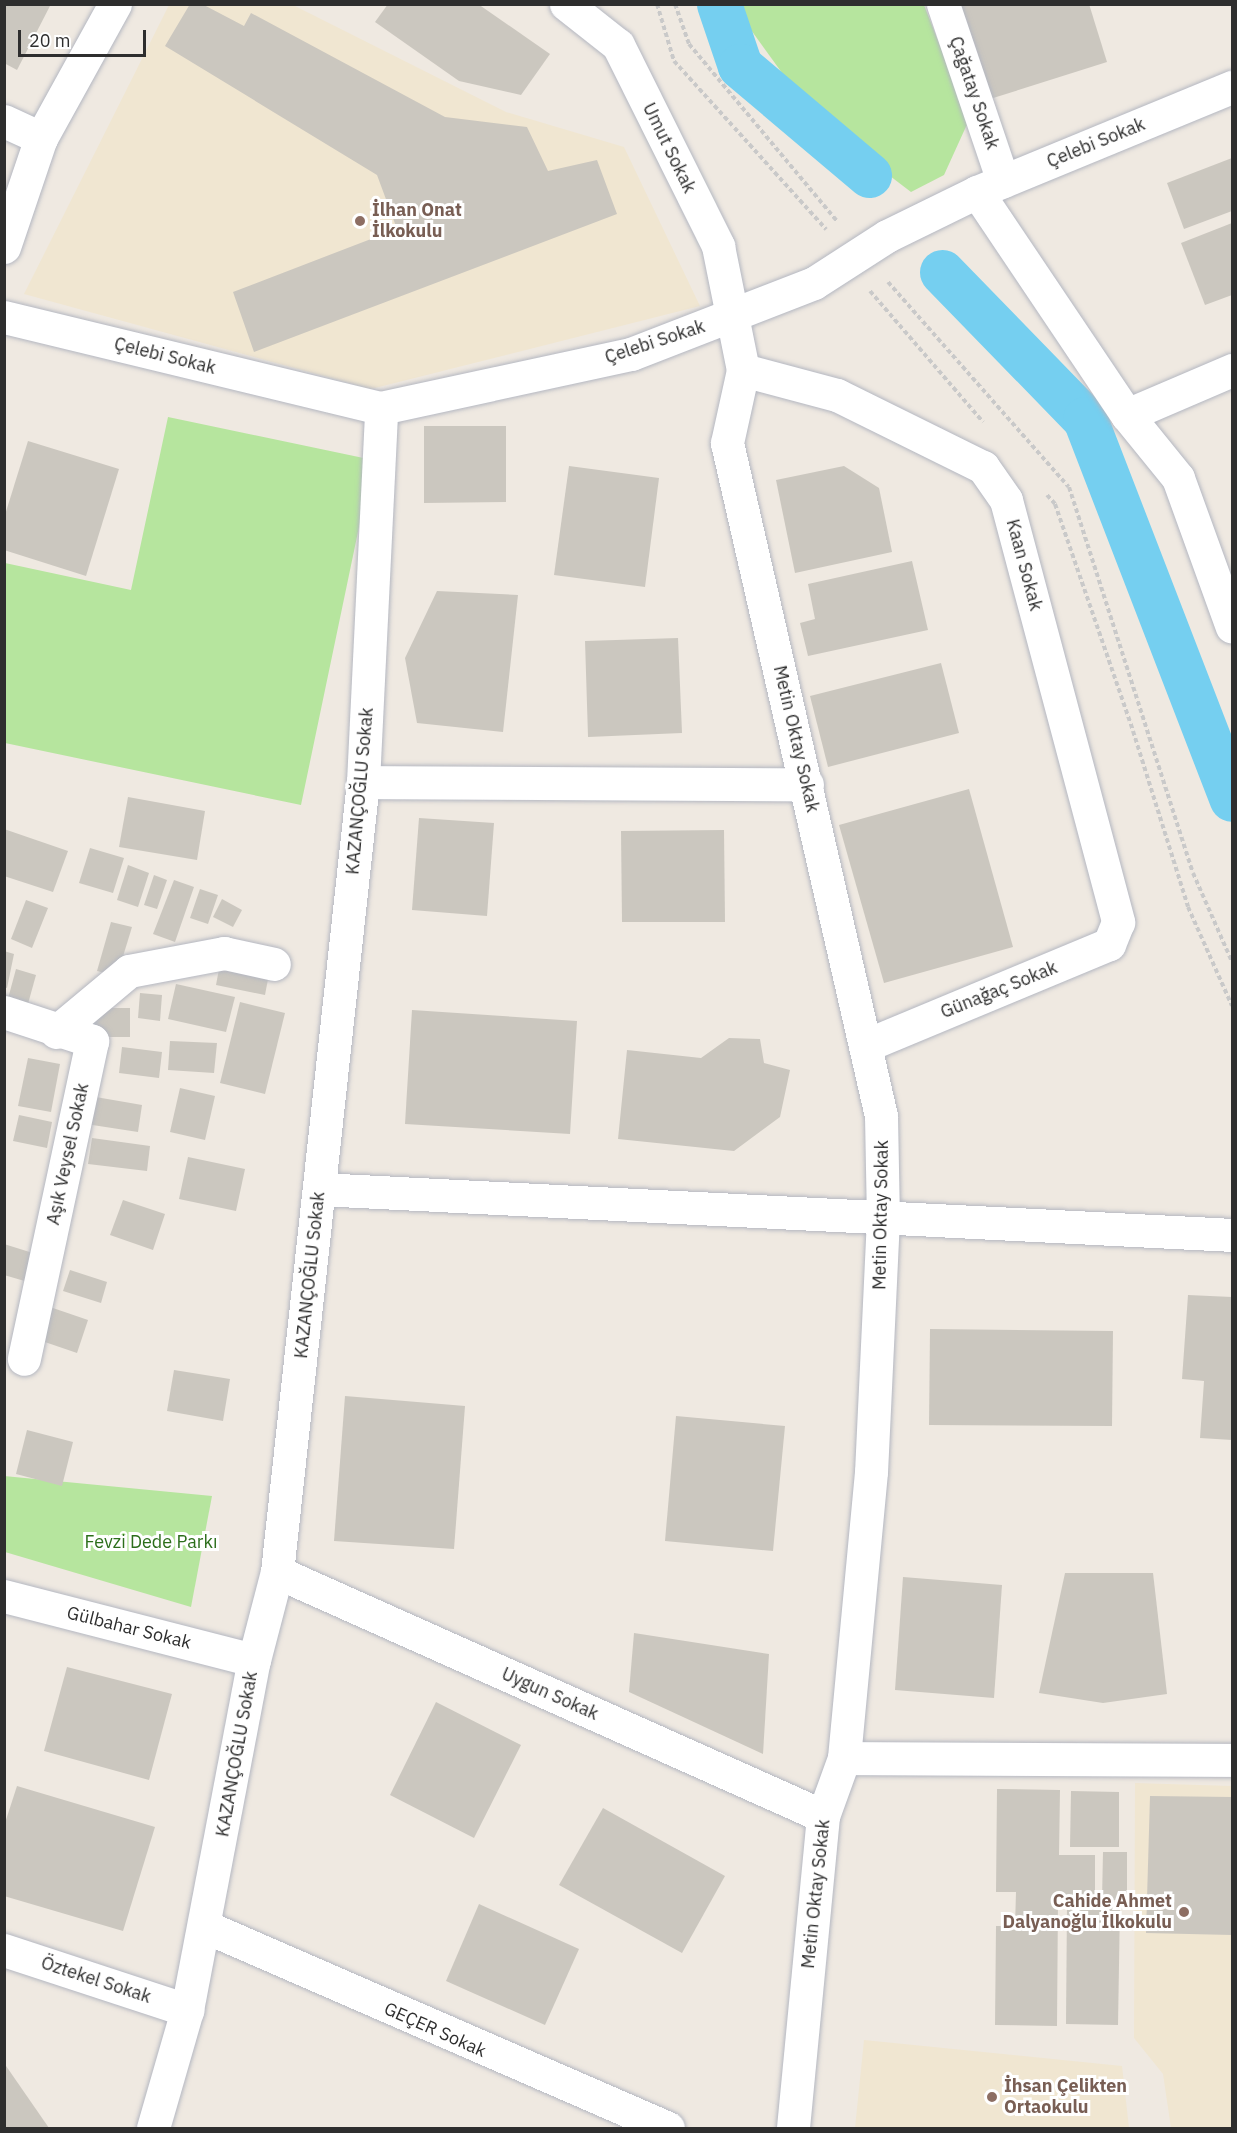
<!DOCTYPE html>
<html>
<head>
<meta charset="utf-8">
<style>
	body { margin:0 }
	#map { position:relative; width:1237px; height:2133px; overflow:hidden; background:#efe9e1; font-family:"IBM Plex Sans",sans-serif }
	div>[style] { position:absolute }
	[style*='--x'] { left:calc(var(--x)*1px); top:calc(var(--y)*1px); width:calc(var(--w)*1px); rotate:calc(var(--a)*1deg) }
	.education>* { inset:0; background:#f0e6d1 }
	.green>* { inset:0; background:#b6e59e }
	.canal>* { height:45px; margin:-22.5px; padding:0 22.5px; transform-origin:22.5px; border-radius:22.5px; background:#75cff0 }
	.building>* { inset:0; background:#cbc7bf }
	.path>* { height:4px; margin-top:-2px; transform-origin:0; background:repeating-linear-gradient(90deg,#c9c9c9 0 4.5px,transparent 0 7.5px) }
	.roads { filter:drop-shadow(0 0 2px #b4b7c1) drop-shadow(0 0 2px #b4b7c1) }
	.minor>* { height:33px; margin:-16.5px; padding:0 16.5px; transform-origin:16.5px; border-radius:16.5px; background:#fff }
	.dots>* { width:16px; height:16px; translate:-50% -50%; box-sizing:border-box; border:3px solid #fff; border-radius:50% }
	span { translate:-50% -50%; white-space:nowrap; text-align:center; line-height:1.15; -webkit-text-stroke:6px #fff; paint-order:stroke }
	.street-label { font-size:18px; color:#2e2e2e }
	.education-label { font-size:18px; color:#785e54; font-weight:700 }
	.left { translate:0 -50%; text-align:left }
	.right { translate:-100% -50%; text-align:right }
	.park-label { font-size:18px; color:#2c6e1b }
	.frame { position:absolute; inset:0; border:6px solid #2e2e2e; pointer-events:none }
	.scale { position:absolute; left:18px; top:30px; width:128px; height:27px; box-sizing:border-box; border:3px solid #2e2e2e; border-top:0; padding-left:8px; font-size:18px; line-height:21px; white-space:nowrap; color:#2e2e2e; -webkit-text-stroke:4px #fff; paint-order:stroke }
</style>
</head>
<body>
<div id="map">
	<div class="education">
		<div style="clip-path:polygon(291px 4px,506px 112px,624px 147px,700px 306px,371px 389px,24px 294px,169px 5px)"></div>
		<div style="clip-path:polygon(1135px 1783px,1232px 1786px,1232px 2128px,1171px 2128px,1163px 2074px,1134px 2038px)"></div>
		<div style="clip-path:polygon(864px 2040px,1122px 2066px,1129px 2128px,855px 2128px)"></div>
	</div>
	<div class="green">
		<div style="clip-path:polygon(733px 5px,924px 5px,969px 120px,944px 175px,911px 192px,869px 160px,785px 77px)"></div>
		<div style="clip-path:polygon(168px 417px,373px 460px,301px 805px,5px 743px,5px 563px,131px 590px)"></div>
		<div style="clip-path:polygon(4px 1476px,212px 1496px,191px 1607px,5px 1552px)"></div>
	</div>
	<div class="canal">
		<div style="--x:719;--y:4;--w:65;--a:71.3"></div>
		<div style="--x:740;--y:66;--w:169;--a:40.2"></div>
		<div style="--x:942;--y:272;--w:205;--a:45.8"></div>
		<div style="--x:1085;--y:419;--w:407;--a:68.9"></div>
	</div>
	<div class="building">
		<div style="clip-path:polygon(4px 4px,51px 4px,17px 70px,4px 63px)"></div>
		<div style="clip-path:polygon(190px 4px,202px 4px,244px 26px,251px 13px,445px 117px,527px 127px,548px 171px,597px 160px,617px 214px,254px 352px,233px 292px,397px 229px,377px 175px,165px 46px)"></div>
		<div style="clip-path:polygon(388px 4px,478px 4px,550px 54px,521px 95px,459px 81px,375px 22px)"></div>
		<div style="clip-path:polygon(960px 4px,1089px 4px,1107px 62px,990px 99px)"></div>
		<div style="clip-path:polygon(1232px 158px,1232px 211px,1184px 229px,1167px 183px)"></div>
		<div style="clip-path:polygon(1232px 223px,1232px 295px,1205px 305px,1181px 243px)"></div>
		<div style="clip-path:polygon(424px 426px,506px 426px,506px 502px,424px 503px)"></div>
		<div style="clip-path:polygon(28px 441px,119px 469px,86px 576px,4px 550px,4px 518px)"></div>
		<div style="clip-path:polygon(569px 466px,659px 478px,645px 587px,554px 575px)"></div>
		<div style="clip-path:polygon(844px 466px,879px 488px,892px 552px,795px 573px,776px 480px)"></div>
		<div style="clip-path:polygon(912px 561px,928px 630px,808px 656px,800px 623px,815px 619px,808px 584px)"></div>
		<div style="clip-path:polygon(437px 591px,518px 595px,503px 732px,417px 723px,405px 658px)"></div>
		<div style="clip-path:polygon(678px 638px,682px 733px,588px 737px,585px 641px)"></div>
		<div style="clip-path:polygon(941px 663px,959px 733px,828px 767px,810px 696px)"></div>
		<div style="clip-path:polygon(969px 789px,1013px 947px,884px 983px,839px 825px)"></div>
		<div style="clip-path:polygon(128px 797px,205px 811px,197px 860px,119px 847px)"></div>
		<div style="clip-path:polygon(419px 818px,494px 823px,487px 916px,412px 910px)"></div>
		<div style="clip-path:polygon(4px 829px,68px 851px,53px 892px,4px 876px)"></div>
		<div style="clip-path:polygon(724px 830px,725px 922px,622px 922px,621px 831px)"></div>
		<div style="clip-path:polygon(90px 848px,124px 858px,113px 893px,79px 883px)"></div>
		<div style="clip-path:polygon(128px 865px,149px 873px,138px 907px,117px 900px)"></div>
		<div style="clip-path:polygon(154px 875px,167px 880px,157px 909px,144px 905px)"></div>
		<div style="clip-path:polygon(174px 880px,194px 887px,175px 942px,153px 934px)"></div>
		<div style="clip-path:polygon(200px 889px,218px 895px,208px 924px,190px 918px)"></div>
		<div style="clip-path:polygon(222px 899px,242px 910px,233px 927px,213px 917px)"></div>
		<div style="clip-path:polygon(26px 900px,48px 908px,32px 948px,11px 939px)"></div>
		<div style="clip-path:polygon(111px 922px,132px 927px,117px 976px,97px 971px)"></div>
		<div style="clip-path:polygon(4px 951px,14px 954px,7px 988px,4px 987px)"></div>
		<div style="clip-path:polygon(220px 964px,269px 974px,265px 995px,216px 985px)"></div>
		<div style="clip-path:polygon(16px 969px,36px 975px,26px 1011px,6px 1006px)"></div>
		<div style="clip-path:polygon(176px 984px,235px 997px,226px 1032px,168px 1019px)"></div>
		<div style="clip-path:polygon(140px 993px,162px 995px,160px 1021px,138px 1018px)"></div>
		<div style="clip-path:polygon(240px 1002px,285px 1013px,265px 1094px,220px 1083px)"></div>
		<div style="clip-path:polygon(91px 1008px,130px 1008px,130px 1037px,91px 1037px)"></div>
		<div style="clip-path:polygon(412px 1010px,577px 1021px,570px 1134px,405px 1124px)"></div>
		<div style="clip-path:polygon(729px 1038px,760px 1039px,764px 1063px,790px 1070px,780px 1117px,734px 1151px,618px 1139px,627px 1050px,701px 1058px)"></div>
		<div style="clip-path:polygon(170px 1041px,217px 1043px,214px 1073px,168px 1070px)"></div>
		<div style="clip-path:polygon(122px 1047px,162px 1052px,159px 1078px,119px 1073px)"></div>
		<div style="clip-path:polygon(28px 1058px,60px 1064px,51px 1112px,18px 1106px)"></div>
		<div style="clip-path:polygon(180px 1088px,215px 1096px,205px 1140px,170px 1132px)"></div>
		<div style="clip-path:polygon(90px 1096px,142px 1105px,138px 1132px,86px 1124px)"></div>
		<div style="clip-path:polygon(19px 1115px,52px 1122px,47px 1148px,13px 1141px)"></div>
		<div style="clip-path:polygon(92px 1138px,150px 1146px,147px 1171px,88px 1164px)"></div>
		<div style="clip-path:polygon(188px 1157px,245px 1169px,236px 1211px,179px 1199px)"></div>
		<div style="clip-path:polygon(123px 1200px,165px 1214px,153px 1250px,110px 1235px)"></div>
		<div style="clip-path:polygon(4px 1244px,36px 1254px,28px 1282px,4px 1275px)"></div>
		<div style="clip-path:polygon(70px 1270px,107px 1282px,101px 1303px,63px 1291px)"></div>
		<div style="clip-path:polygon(1188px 1295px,1232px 1297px,1232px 1440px,1200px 1438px,1204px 1381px,1182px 1379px)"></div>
		<div style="clip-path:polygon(50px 1307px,88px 1320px,77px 1353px,39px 1340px)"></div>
		<div style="clip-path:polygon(930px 1329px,1113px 1331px,1112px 1426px,929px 1425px)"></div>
		<div style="clip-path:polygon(174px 1370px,230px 1379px,223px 1421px,167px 1411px)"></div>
		<div style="clip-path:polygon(345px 1396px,465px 1406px,454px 1549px,334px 1541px)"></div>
		<div style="clip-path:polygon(676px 1416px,785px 1426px,773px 1551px,665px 1541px)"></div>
		<div style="clip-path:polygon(27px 1430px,73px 1442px,62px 1486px,16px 1474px)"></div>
		<div style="clip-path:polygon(1065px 1573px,1153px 1573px,1167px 1694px,1103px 1703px,1039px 1693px)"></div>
		<div style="clip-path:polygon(903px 1577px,1002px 1585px,994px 1698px,895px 1690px)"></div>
		<div style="clip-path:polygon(634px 1633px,769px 1654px,763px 1754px,629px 1692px)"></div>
		<div style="clip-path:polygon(67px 1667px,172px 1694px,149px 1780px,44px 1751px)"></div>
		<div style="clip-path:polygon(436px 1702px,521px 1745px,474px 1838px,390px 1795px)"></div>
		<div style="clip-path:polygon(17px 1786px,155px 1827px,123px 1931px,4px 1896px,4px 1826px)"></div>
		<div style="clip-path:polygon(997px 1789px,1060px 1790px,1059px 1855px,1095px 1855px,1095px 1899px,1058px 1899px,1057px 2026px,995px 2025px,996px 1926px,1015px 1926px,1016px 1892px,996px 1892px)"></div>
		<div style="clip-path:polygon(1071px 1791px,1119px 1792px,1119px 1847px,1070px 1847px)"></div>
		<div style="clip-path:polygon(1150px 1796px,1232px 1797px,1232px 1935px,1146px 1933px)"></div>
		<div style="clip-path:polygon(603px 1808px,725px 1876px,682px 1953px,559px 1885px)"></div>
		<div style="clip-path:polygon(1103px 1852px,1127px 1852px,1127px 1900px,1102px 1900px)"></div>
		<div style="clip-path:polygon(479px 1904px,579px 1949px,545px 2025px,446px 1981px)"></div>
		<div style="clip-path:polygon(1067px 1904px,1120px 1905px,1118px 2025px,1066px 2024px)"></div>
		<div style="clip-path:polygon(4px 2063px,49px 2128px,4px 2128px)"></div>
	</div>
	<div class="path">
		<div style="--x:657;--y:4;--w:59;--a:73.4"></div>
		<div style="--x:674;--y:61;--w:227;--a:47.9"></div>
		<div style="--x:675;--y:4;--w:42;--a:70.7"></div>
		<div style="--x:689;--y:44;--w:231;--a:50.1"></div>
		<div style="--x:888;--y:282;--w:273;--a:48.6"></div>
		<div style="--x:1069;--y:487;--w:405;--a:72.2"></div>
		<div style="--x:1193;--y:873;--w:97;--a:66.3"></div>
		<div style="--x:870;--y:291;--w:173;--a:49.2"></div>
		<div style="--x:1047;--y:495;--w:12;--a:48"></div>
		<div style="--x:1055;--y:504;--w:240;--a:71"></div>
		<div style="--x:1133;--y:731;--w:184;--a:72.6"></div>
		<div style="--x:1188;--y:907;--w:108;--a:66"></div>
	</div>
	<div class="roads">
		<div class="minor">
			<div style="--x:566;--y:4;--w:66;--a:38.3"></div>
			<div style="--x:618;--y:45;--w:225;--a:63.5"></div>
			<div style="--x:718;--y:246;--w:126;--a:78.6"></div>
			<div style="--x:743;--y:370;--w:75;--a:102.4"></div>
			<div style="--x:727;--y:443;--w:690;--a:77.11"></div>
			<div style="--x:881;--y:1116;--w:102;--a:88.9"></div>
			<div style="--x:883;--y:1218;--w:254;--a:92.7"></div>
			<div style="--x:871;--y:1472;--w:287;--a:95.4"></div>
			<div style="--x:844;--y:1758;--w:62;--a:109.9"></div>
			<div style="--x:823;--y:1816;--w:313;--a:95.5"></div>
			<div style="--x:943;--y:4;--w:187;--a:71.3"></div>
			<div style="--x:4;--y:121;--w:41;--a:24.7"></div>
			<div style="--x:977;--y:192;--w:269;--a:56.1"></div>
			<div style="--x:1127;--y:415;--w:81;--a:51"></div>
			<div style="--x:1178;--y:478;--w:158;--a:70.1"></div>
			<div style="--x:4;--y:247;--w:115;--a:-71.3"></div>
			<div style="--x:41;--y:138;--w:153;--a:-61.1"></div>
			<div style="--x:4;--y:317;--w:388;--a:13.6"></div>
			<div style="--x:381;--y:408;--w:256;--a:-12.2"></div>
			<div style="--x:631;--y:354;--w:196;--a:-21.2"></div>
			<div style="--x:814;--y:283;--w:87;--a:-32.8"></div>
			<div style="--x:887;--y:236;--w:100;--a:-26.1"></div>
			<div style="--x:977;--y:192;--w:276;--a:-22.4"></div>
			<div style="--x:743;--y:370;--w:97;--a:14.9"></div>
			<div style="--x:837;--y:395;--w:163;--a:26.3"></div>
			<div style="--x:983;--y:467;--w:40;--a:55.1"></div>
			<div style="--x:1006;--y:500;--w:437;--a:75.1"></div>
			<div style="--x:1118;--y:922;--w:24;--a:112"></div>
			<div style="--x:1109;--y:944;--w:263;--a:157.4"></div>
			<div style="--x:1127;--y:415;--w:114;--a:-23.2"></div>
			<div style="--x:363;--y:782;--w:444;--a:0.3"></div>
			<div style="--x:4;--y:1012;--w:93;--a:18.2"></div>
			<div style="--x:92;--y:1041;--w:325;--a:102.1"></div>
			<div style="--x:56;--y:1032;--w:95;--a:-39.9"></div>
			<div style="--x:129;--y:971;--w:97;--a:-10.7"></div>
			<div style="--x:224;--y:953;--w:51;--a:12.4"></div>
			<div style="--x:319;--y:1189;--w:914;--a:2.88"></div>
			<div style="--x:277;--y:1572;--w:598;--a:24.08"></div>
			<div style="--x:4;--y:1596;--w:258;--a:14.4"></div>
			<div style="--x:844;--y:1758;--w:388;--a:0.3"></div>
			<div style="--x:204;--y:1926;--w:506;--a:23.53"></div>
			<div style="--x:4;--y:1950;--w:193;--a:18.2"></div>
			<div style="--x:153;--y:2128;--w:123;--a:-73.9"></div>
			<div style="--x:187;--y:2010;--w:356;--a:-79.2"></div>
			<div style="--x:254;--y:1660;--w:91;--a:-75.4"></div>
			<div style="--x:277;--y:1572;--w:795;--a:-83.79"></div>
			<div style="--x:363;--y:782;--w:374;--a:-87.2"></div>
		</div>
	</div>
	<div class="dots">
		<div style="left:360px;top:221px;background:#8d6e63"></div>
		<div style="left:1184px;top:1912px;background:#8d6e63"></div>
		<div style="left:992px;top:2097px;background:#8d6e63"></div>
	</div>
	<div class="street-label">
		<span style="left:974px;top:93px;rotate:71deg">Çağatay Sokak</span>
		<span style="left:1096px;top:143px;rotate:-22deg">Çelebi Sokak</span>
		<span style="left:669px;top:148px;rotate:64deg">Umut Sokak</span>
		<span style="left:655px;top:342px;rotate:-18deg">Çelebi Sokak</span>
		<span style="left:165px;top:356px;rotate:14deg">Çelebi Sokak</span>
		<span style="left:1024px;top:565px;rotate:75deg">Kaan Sokak</span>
		<span style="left:796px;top:739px;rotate:77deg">Metin Oktay Sokak</span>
		<span style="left:360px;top:791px;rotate:-85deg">KAZANÇOĞLU Sokak</span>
		<span style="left:999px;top:990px;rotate:-22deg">Günağaç Sokak</span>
		<span style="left:68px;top:1154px;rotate:-78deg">Aşık Veysel Sokak</span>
		<span style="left:881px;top:1215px;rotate:-89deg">Metin Oktay Sokak</span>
		<span style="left:310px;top:1275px;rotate:-84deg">KAZANÇOĞLU Sokak</span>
		<span style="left:129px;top:1628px;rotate:14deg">Gülbahar Sokak</span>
		<span style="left:550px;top:1694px;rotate:24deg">Uygun Sokak</span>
		<span style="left:237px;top:1754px;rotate:-80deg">KAZANÇOĞLU Sokak</span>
		<span style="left:816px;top:1894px;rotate:-84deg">Metin Oktay Sokak</span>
		<span style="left:96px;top:1980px;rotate:18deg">Öztekel Sokak</span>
		<span style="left:435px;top:2030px;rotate:24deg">GEÇER Sokak</span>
	</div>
	<div class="education-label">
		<span class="left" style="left:372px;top:221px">İlhan Onat<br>İlkokulu</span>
		<span class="right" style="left:1172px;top:1912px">Cahide Ahmet<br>Dalyanoğlu İlkokulu</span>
		<span class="left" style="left:1004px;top:2097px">İhsan Çelikten<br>Ortaokulu</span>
	</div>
	<div class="park-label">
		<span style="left:151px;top:1542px">Fevzi Dede Parkı</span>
	</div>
	<div class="frame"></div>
	<div class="scale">20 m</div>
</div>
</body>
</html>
